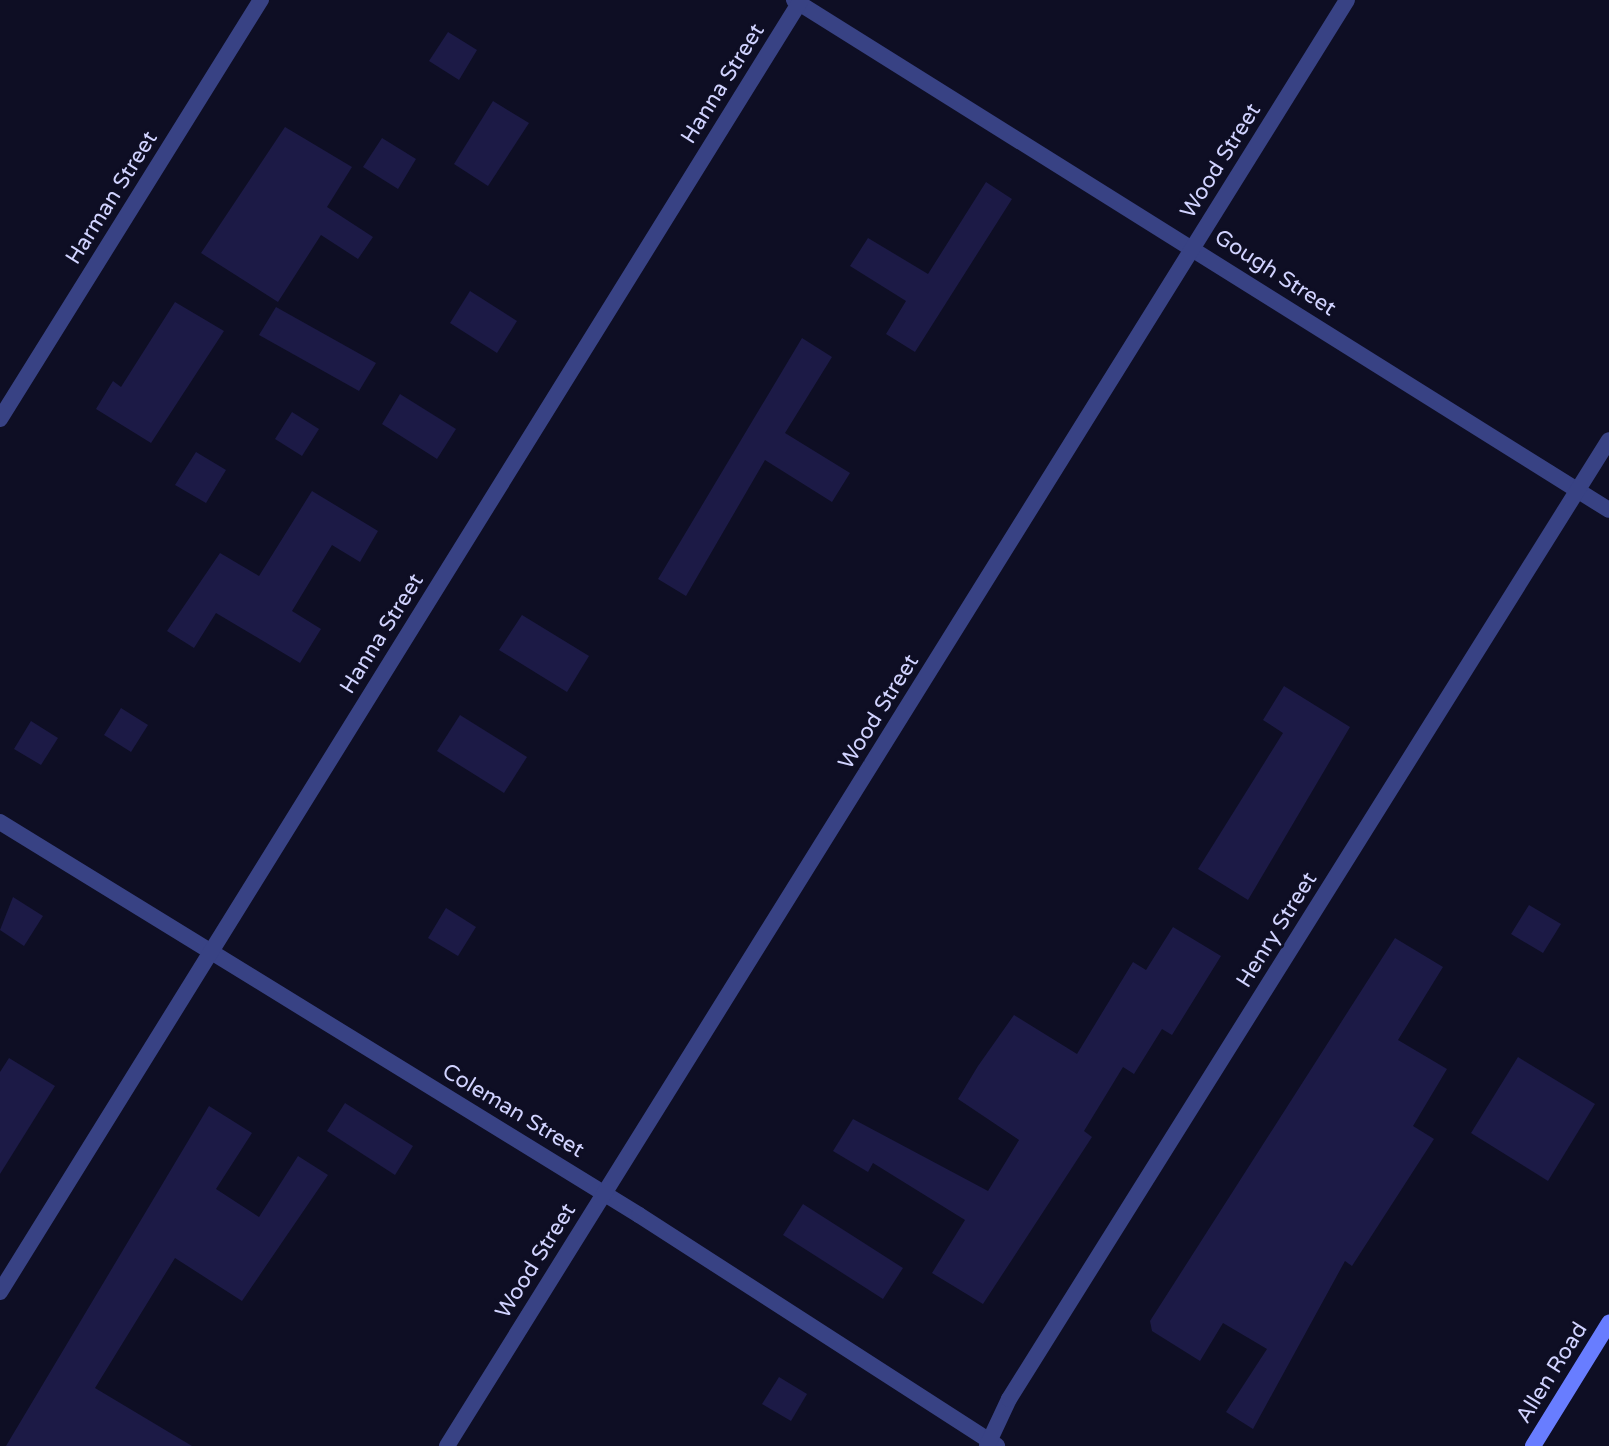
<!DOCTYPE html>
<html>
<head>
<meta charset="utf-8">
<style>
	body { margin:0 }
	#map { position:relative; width:1609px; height:1446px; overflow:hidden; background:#0e0e24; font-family:"Varela Round",sans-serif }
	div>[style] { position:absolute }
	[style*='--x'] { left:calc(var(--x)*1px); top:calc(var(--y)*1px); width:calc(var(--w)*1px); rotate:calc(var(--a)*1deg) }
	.building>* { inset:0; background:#1c1a46 }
	.minor>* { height:16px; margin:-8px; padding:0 8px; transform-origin:8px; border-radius:8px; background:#384284 }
	.secondary>* { height:16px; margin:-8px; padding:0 8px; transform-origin:8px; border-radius:8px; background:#687dff }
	span { translate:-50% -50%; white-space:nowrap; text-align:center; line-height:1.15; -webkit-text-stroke:6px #0e0e24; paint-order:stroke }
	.street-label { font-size:22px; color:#d1d3ff }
</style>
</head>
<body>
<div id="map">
	<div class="building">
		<div style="clip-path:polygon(448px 32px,477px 50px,459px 80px,429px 61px)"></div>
		<div style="clip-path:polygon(493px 101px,529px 123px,488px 186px,454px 164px)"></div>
		<div style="clip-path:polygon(285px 127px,352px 167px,327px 207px,373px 237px,358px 259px,321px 235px,278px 302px,201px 253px)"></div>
		<div style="clip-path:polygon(382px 138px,416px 159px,398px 189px,363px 167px)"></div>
		<div style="clip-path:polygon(986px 182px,1012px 199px,915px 352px,886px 334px,906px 301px,850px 266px,868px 238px,928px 274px)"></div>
		<div style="clip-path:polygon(470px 291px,517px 321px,497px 353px,450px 323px)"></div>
		<div style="clip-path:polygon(175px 302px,224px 331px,151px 443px,96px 409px,113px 381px,121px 387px)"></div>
		<div style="clip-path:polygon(276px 307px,376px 363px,359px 391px,259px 335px)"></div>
		<div style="clip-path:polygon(802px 338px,832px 357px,785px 433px,850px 473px,832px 502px,765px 460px,686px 596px,658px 579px)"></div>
		<div style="clip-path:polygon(400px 394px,456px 429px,437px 459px,382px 424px)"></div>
		<div style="clip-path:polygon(292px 412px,319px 429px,302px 456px,275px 439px)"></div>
		<div style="clip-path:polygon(196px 452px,226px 470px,206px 503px,175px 485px)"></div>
		<div style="clip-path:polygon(312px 491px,378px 531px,360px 562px,332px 545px,292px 611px,321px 629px,300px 663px,216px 613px,194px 648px,167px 631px,220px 553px,259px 576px)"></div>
		<div style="clip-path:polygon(522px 615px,589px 656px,567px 692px,499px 650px)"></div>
		<div style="clip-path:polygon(1284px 686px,1350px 727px,1248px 900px,1198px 869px,1283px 733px,1263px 720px)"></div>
		<div style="clip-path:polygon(121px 708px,148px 725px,131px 752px,104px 735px)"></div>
		<div style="clip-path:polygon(460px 715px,527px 757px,504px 793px,437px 751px)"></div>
		<div style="clip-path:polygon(31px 721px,58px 738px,41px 765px,14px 749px)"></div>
		<div style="clip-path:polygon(13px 897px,43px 916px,24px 946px,0 930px)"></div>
		<div style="clip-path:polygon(1529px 905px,1561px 924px,1543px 953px,1511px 934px)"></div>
		<div style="clip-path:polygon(446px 908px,476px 927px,458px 956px,428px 938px)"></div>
		<div style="clip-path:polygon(1173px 927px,1221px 956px,1172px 1035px,1162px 1029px,1134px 1074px,1123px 1067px,1084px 1131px,1092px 1137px,983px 1304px,932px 1273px,965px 1220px,873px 1163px,868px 1172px,833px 1151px,853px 1119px,988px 1191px,1019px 1140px,958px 1099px,978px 1066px,1014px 1015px,1077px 1054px,1133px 962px,1146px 970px)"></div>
		<div style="clip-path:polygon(1395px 938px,1443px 967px,1398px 1040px,1447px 1069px,1413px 1126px,1434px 1139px,1352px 1266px,1345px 1261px,1253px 1429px,1226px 1412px,1267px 1349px,1223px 1323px,1200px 1361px,1152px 1331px,1150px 1321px)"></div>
		<div style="clip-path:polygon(1518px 1057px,1595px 1104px,1548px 1181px,1471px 1133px)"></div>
		<div style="clip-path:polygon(9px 1058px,55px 1086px,0 1174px,0 1072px)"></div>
		<div style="clip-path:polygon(345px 1103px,413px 1146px,395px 1175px,327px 1131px)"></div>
		<div style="clip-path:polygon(209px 1106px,252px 1133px,216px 1189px,259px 1217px,298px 1156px,328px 1175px,242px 1301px,175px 1258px,95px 1388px,192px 1446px,6px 1446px)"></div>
		<div style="clip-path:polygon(803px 1204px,903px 1268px,883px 1299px,783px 1235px)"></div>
		<div style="clip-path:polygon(779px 1377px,807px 1394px,791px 1421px,762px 1404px)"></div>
	</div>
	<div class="minor">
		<div style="--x:794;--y:0;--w:961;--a:32.04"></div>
		<div style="--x:0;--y:419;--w:494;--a:-58.1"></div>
		<div style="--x:0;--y:822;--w:750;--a:31.59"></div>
		<div style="--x:639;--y:1215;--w:426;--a:32.8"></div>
		<div style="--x:0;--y:1292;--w:1520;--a:-58.2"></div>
		<div style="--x:447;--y:1446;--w:1703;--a:-58.1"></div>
		<div style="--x:987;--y:1446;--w:52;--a:-64.9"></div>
		<div style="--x:1009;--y:1399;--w:1131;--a:-57.97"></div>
	</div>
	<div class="secondary">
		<div style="--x:1533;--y:1446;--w:145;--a:-58.3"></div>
	</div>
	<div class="street-label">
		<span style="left:723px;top:84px;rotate:-58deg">Hanna Street</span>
		<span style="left:1221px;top:161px;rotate:-58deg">Wood Street</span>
		<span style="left:112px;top:198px;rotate:-58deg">Harman Street</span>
		<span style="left:1275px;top:273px;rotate:33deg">Gough Street</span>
		<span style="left:382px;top:634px;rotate:-58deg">Hanna Street</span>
		<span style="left:879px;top:712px;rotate:-58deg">Wood Street</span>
		<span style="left:1277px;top:930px;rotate:-58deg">Henry Street</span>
		<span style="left:513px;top:1111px;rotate:31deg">Coleman Street</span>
		<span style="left:536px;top:1261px;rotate:-58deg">Wood Street</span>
		<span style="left:1552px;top:1373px;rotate:-58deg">Allen Road</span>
	</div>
</div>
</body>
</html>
